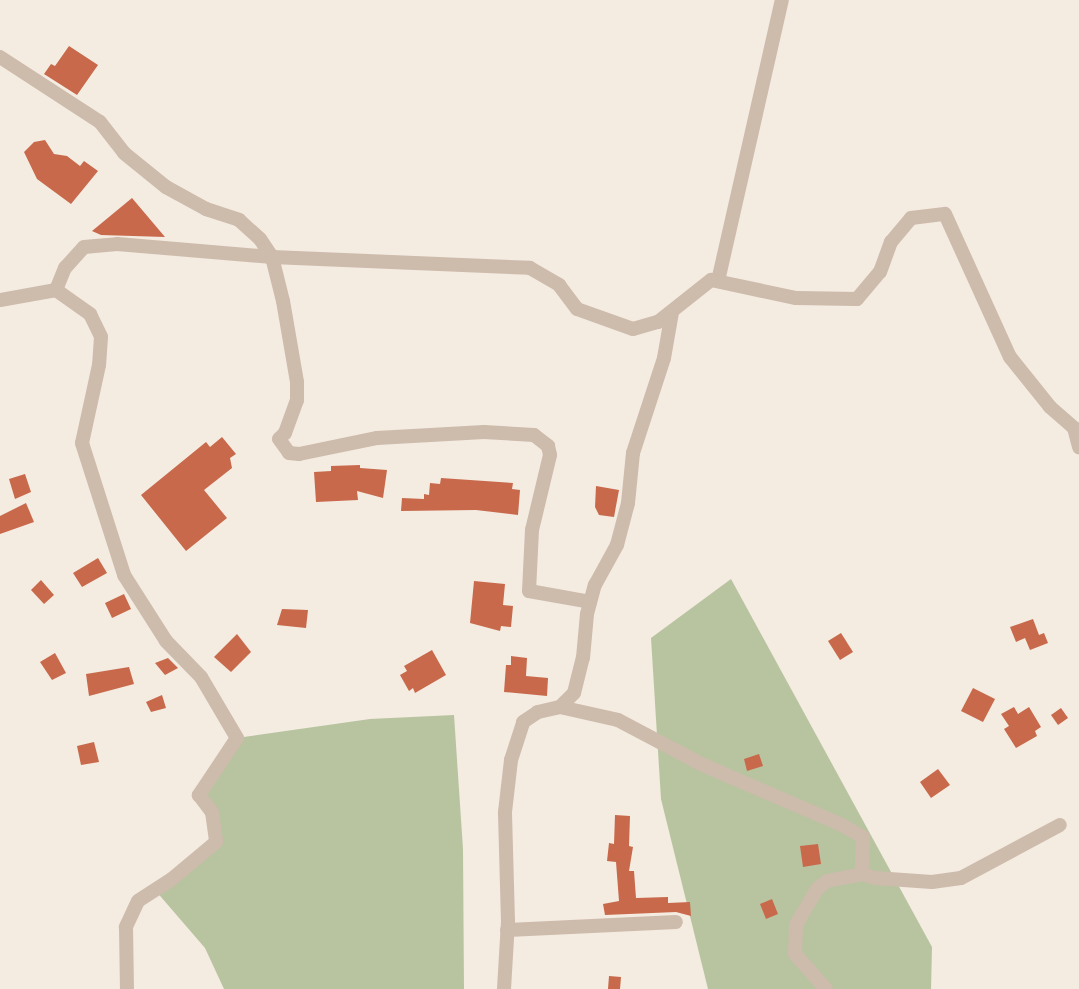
<!DOCTYPE html>
<html>
<head>
<meta charset="utf-8">
<style>
	body { margin:0 }
	#map { position:relative; width:1079px; height:989px; overflow:hidden; background:#f4ebe1; font-family:"Public Sans",sans-serif }
	div>[style] { position:absolute }
	[style*='--x'] { left:calc(var(--x)*1px); top:calc(var(--y)*1px); width:calc(var(--w)*1px); rotate:calc(var(--a)*1deg) }
	.green>* { inset:0; background:#b8c4a0 }
	.building>* { inset:0; background:#c8694b }
	.minor>* { height:14px; margin:-7px; padding:0 7px; transform-origin:7px; border-radius:7px; background:#cdbbac }
	span { translate:-50% -50%; white-space:nowrap; text-align:center; line-height:1.15; -webkit-text-stroke:8px #fbf5ee; paint-order:stroke }
</style>
</head>
<body>
<div id="map">
	<div class="green">
		<div style="clip-path:polygon(731px 579px,932px 947px,931px 989px,708px 989px,661px 799px,651px 638px)"></div>
		<div style="clip-path:polygon(454px 715px,463px 849px,464px 989px,224px 989px,205px 948px,155px 890px,216px 842px,199px 795px,237px 738px,370px 719px)"></div>
	</div>
	<div class="building">
		<div style="clip-path:polygon(69px 46px,98px 65px,77px 95px,44px 74px,51px 64px,55px 66px)"></div>
		<div style="clip-path:polygon(45px 140px,54px 154px,67px 156px,80px 166px,84px 161px,98px 171px,71px 204px,37px 179px,24px 152px,34px 142px)"></div>
		<div style="clip-path:polygon(132px 198px,165px 237px,101px 235px,92px 231px)"></div>
		<div style="clip-path:polygon(222px 437px,236px 454px,230px 458px,232px 468px,204px 490px,227px 518px,186px 551px,141px 495px,206px 442px,210px 447px)"></div>
		<div style="clip-path:polygon(360px 465px,360px 468px,387px 470px,383px 498px,357px 491px,358px 500px,316px 502px,314px 472px,331px 471px,331px 466px)"></div>
		<div style="clip-path:polygon(25px 474px,31px 492px,15px 499px,9px 479px)"></div>
		<div style="clip-path:polygon(441px 478px,513px 483px,512px 489px,520px 490px,518px 515px,476px 510px,401px 511px,402px 498px,424px 499px,424px 494px,429px 495px,430px 483px,440px 484px)"></div>
		<div style="clip-path:polygon(596px 486px,619px 490px,614px 517px,599px 515px,595px 507px)"></div>
		<div style="clip-path:polygon(26px 503px,34px 522px,0 534px,0 516px)"></div>
		<div style="clip-path:polygon(98px 558px,107px 573px,82px 587px,73px 573px)"></div>
		<div style="clip-path:polygon(41px 580px,54px 595px,44px 604px,31px 590px)"></div>
		<div style="clip-path:polygon(474px 581px,505px 584px,503px 605px,513px 606px,511px 627px,501px 626px,500px 631px,470px 623px)"></div>
		<div style="clip-path:polygon(124px 594px,131px 609px,112px 618px,105px 603px)"></div>
		<div style="clip-path:polygon(282px 609px,308px 610px,306px 628px,277px 625px)"></div>
		<div style="clip-path:polygon(1033px 619px,1039px 635px,1044px 633px,1048px 643px,1030px 650px,1025px 638px,1016px 642px,1010px 627px)"></div>
		<div style="clip-path:polygon(841px 633px,853px 652px,840px 660px,828px 641px)"></div>
		<div style="clip-path:polygon(237px 634px,251px 652px,231px 672px,214px 657px)"></div>
		<div style="clip-path:polygon(432px 650px,446px 675px,415px 693px,413px 688px,409px 691px,400px 675px,407px 671px,404px 666px)"></div>
		<div style="clip-path:polygon(55px 653px,66px 673px,52px 680px,40px 662px)"></div>
		<div style="clip-path:polygon(511px 656px,527px 658px,526px 676px,548px 678px,547px 696px,504px 692px,506px 665px,511px 665px)"></div>
		<div style="clip-path:polygon(168px 658px,178px 668px,165px 675px,155px 663px)"></div>
		<div style="clip-path:polygon(129px 667px,134px 684px,89px 696px,86px 674px)"></div>
		<div style="clip-path:polygon(973px 688px,995px 699px,983px 722px,961px 711px)"></div>
		<div style="clip-path:polygon(162px 695px,166px 708px,151px 712px,146px 702px)"></div>
		<div style="clip-path:polygon(1014px 707px,1018px 714px,1029px 707px,1041px 727px,1035px 731px,1037px 736px,1016px 748px,1004px 729px,1009px 726px,1001px 714px)"></div>
		<div style="clip-path:polygon(1061px 708px,1068px 718px,1058px 725px,1051px 715px)"></div>
		<div style="clip-path:polygon(94px 742px,99px 762px,81px 765px,77px 746px)"></div>
		<div style="clip-path:polygon(759px 754px,763px 766px,747px 771px,744px 759px)"></div>
		<div style="clip-path:polygon(938px 769px,950px 785px,931px 798px,920px 782px)"></div>
		<div style="clip-path:polygon(615px 815px,630px 816px,629px 846px,633px 847px,629px 871px,634px 871px,636px 898px,668px 897px,668px 903px,690px 902px,691px 916px,676px 912px,605px 915px,603px 904px,619px 901px,616px 862px,607px 861px,609px 843px,614px 844px)"></div>
		<div style="clip-path:polygon(818px 844px,821px 864px,803px 867px,800px 846px)"></div>
		<div style="clip-path:polygon(772px 899px,778px 914px,766px 919px,760px 904px)"></div>
		<div style="clip-path:polygon(609px 976px,621px 977px,620px 989px,608px 989px)"></div>
	</div>
	<div class="minor">
		<div style="--x:0;--y:57;--w:119;--a:33"></div>
		<div style="--x:100;--y:122;--w:39;--a:52"></div>
		<div style="--x:124;--y:153;--w:54;--a:39"></div>
		<div style="--x:166;--y:187;--w:46;--a:28.8"></div>
		<div style="--x:206;--y:209;--w:35;--a:18"></div>
		<div style="--x:239;--y:220;--w:28;--a:42"></div>
		<div style="--x:260;--y:239;--w:22;--a:56"></div>
		<div style="--x:272;--y:257;--w:45;--a:76"></div>
		<div style="--x:283;--y:301;--w:82;--a:80.2"></div>
		<div style="--x:297;--y:382;--w:18;--a:90"></div>
		<div style="--x:297;--y:400;--w:35;--a:110"></div>
		<div style="--x:285;--y:433;--w:8;--a:135"></div>
		<div style="--x:279;--y:439;--w:17;--a:54"></div>
		<div style="--x:289;--y:453;--w:10;--a:6"></div>
		<div style="--x:299;--y:454;--w:80;--a:-11.6"></div>
		<div style="--x:377;--y:438;--w:107;--a:-3.2"></div>
		<div style="--x:484;--y:432;--w:50;--a:3.4"></div>
		<div style="--x:534;--y:435;--w:18;--a:38"></div>
		<div style="--x:548;--y:446;--w:9;--a:77"></div>
		<div style="--x:550;--y:455;--w:77;--a:103.5"></div>
		<div style="--x:532;--y:530;--w:61;--a:92.8"></div>
		<div style="--x:529;--y:591;--w:62;--a:10.2"></div>
		<div style="--x:718;--y:281;--w:288;--a:-77.2"></div>
		<div style="--x:56;--y:290;--w:42;--a:35.2"></div>
		<div style="--x:90;--y:314;--w:25;--a:64"></div>
		<div style="--x:101;--y:337;--w:28;--a:94"></div>
		<div style="--x:99;--y:365;--w:80;--a:102.3"></div>
		<div style="--x:82;--y:443;--w:139;--a:72.3"></div>
		<div style="--x:124;--y:575;--w:78;--a:57.5"></div>
		<div style="--x:166;--y:641;--w:50;--a:45.8"></div>
		<div style="--x:201;--y:677;--w:71;--a:59.5"></div>
		<div style="--x:237;--y:738;--w:69;--a:123.7"></div>
		<div style="--x:199;--y:795;--w:21;--a:53"></div>
		<div style="--x:212;--y:812;--w:30;--a:82"></div>
		<div style="--x:216;--y:842;--w:57;--a:139.9"></div>
		<div style="--x:172;--y:879;--w:40;--a:147.1"></div>
		<div style="--x:138;--y:901;--w:29;--a:115"></div>
		<div style="--x:126;--y:927;--w:62;--a:89.1"></div>
		<div style="--x:0;--y:300;--w:57;--a:-10.1"></div>
		<div style="--x:56;--y:290;--w:24;--a:-68"></div>
		<div style="--x:65;--y:268;--w:28;--a:-48"></div>
		<div style="--x:84;--y:247;--w:33;--a:-5"></div>
		<div style="--x:117;--y:244;--w:156;--a:4.8"></div>
		<div style="--x:272;--y:257;--w:258;--a:2.4"></div>
		<div style="--x:530;--y:268;--w:34;--a:30"></div>
		<div style="--x:559;--y:285;--w:30;--a:53"></div>
		<div style="--x:577;--y:309;--w:59;--a:19.7"></div>
		<div style="--x:633;--y:329;--w:26;--a:-16"></div>
		<div style="--x:658;--y:322;--w:68;--a:-38.4"></div>
		<div style="--x:711;--y:280;--w:87;--a:12"></div>
		<div style="--x:796;--y:298;--w:61;--a:0.9"></div>
		<div style="--x:857;--y:299;--w:35;--a:-50"></div>
		<div style="--x:880;--y:272;--w:32;--a:-70"></div>
		<div style="--x:891;--y:242;--w:31;--a:-50"></div>
		<div style="--x:911;--y:218;--w:34;--a:-7"></div>
		<div style="--x:945;--y:214;--w:157;--a:65.6"></div>
		<div style="--x:1010;--y:357;--w:64;--a:51.3"></div>
		<div style="--x:1050;--y:407;--w:32;--a:41"></div>
		<div style="--x:1074;--y:428;--w:20;--a:75"></div>
		<div style="--x:560;--y:707;--w:59;--a:12.6"></div>
		<div style="--x:618;--y:720;--w:94;--a:27.9"></div>
		<div style="--x:701;--y:764;--w:154;--a:23.4"></div>
		<div style="--x:842;--y:825;--w:24;--a:30"></div>
		<div style="--x:863;--y:837;--w:37;--a:92"></div>
		<div style="--x:862;--y:874;--w:14;--a:17"></div>
		<div style="--x:875;--y:878;--w:57;--a:4"></div>
		<div style="--x:932;--y:882;--w:29;--a:-8"></div>
		<div style="--x:961;--y:878;--w:112;--a:-28.2"></div>
		<div style="--x:507;--y:930;--w:169;--a:-2.7"></div>
		<div style="--x:504;--y:989;--w:68;--a:-86.6"></div>
		<div style="--x:508;--y:921;--w:109;--a:-91.6"></div>
		<div style="--x:505;--y:812;--w:52;--a:-83.4"></div>
		<div style="--x:511;--y:760;--w:40;--a:-72"></div>
		<div style="--x:523;--y:722;--w:18;--a:-34"></div>
		<div style="--x:538;--y:712;--w:23;--a:-13"></div>
		<div style="--x:560;--y:707;--w:20;--a:-45"></div>
		<div style="--x:574;--y:693;--w:36;--a:-76"></div>
		<div style="--x:583;--y:658;--w:44;--a:-84.8"></div>
		<div style="--x:587;--y:614;--w:30;--a:-75"></div>
		<div style="--x:595;--y:585;--w:46;--a:-61.2"></div>
		<div style="--x:617;--y:545;--w:43;--a:-75.3"></div>
		<div style="--x:628;--y:503;--w:50;--a:-84.3"></div>
		<div style="--x:633;--y:453;--w:100;--a:-71.9"></div>
		<div style="--x:664;--y:358;--w:47;--a:-80.1"></div>
		<div style="--x:826;--y:989;--w:47;--a:-131.5"></div>
		<div style="--x:795;--y:954;--w:29;--a:-88"></div>
		<div style="--x:796;--y:925;--w:42;--a:-59.7"></div>
		<div style="--x:817;--y:889;--w:13;--a:-39"></div>
		<div style="--x:827;--y:881;--w:36;--a:-11"></div>
	</div>
</div>
</body>
</html>
